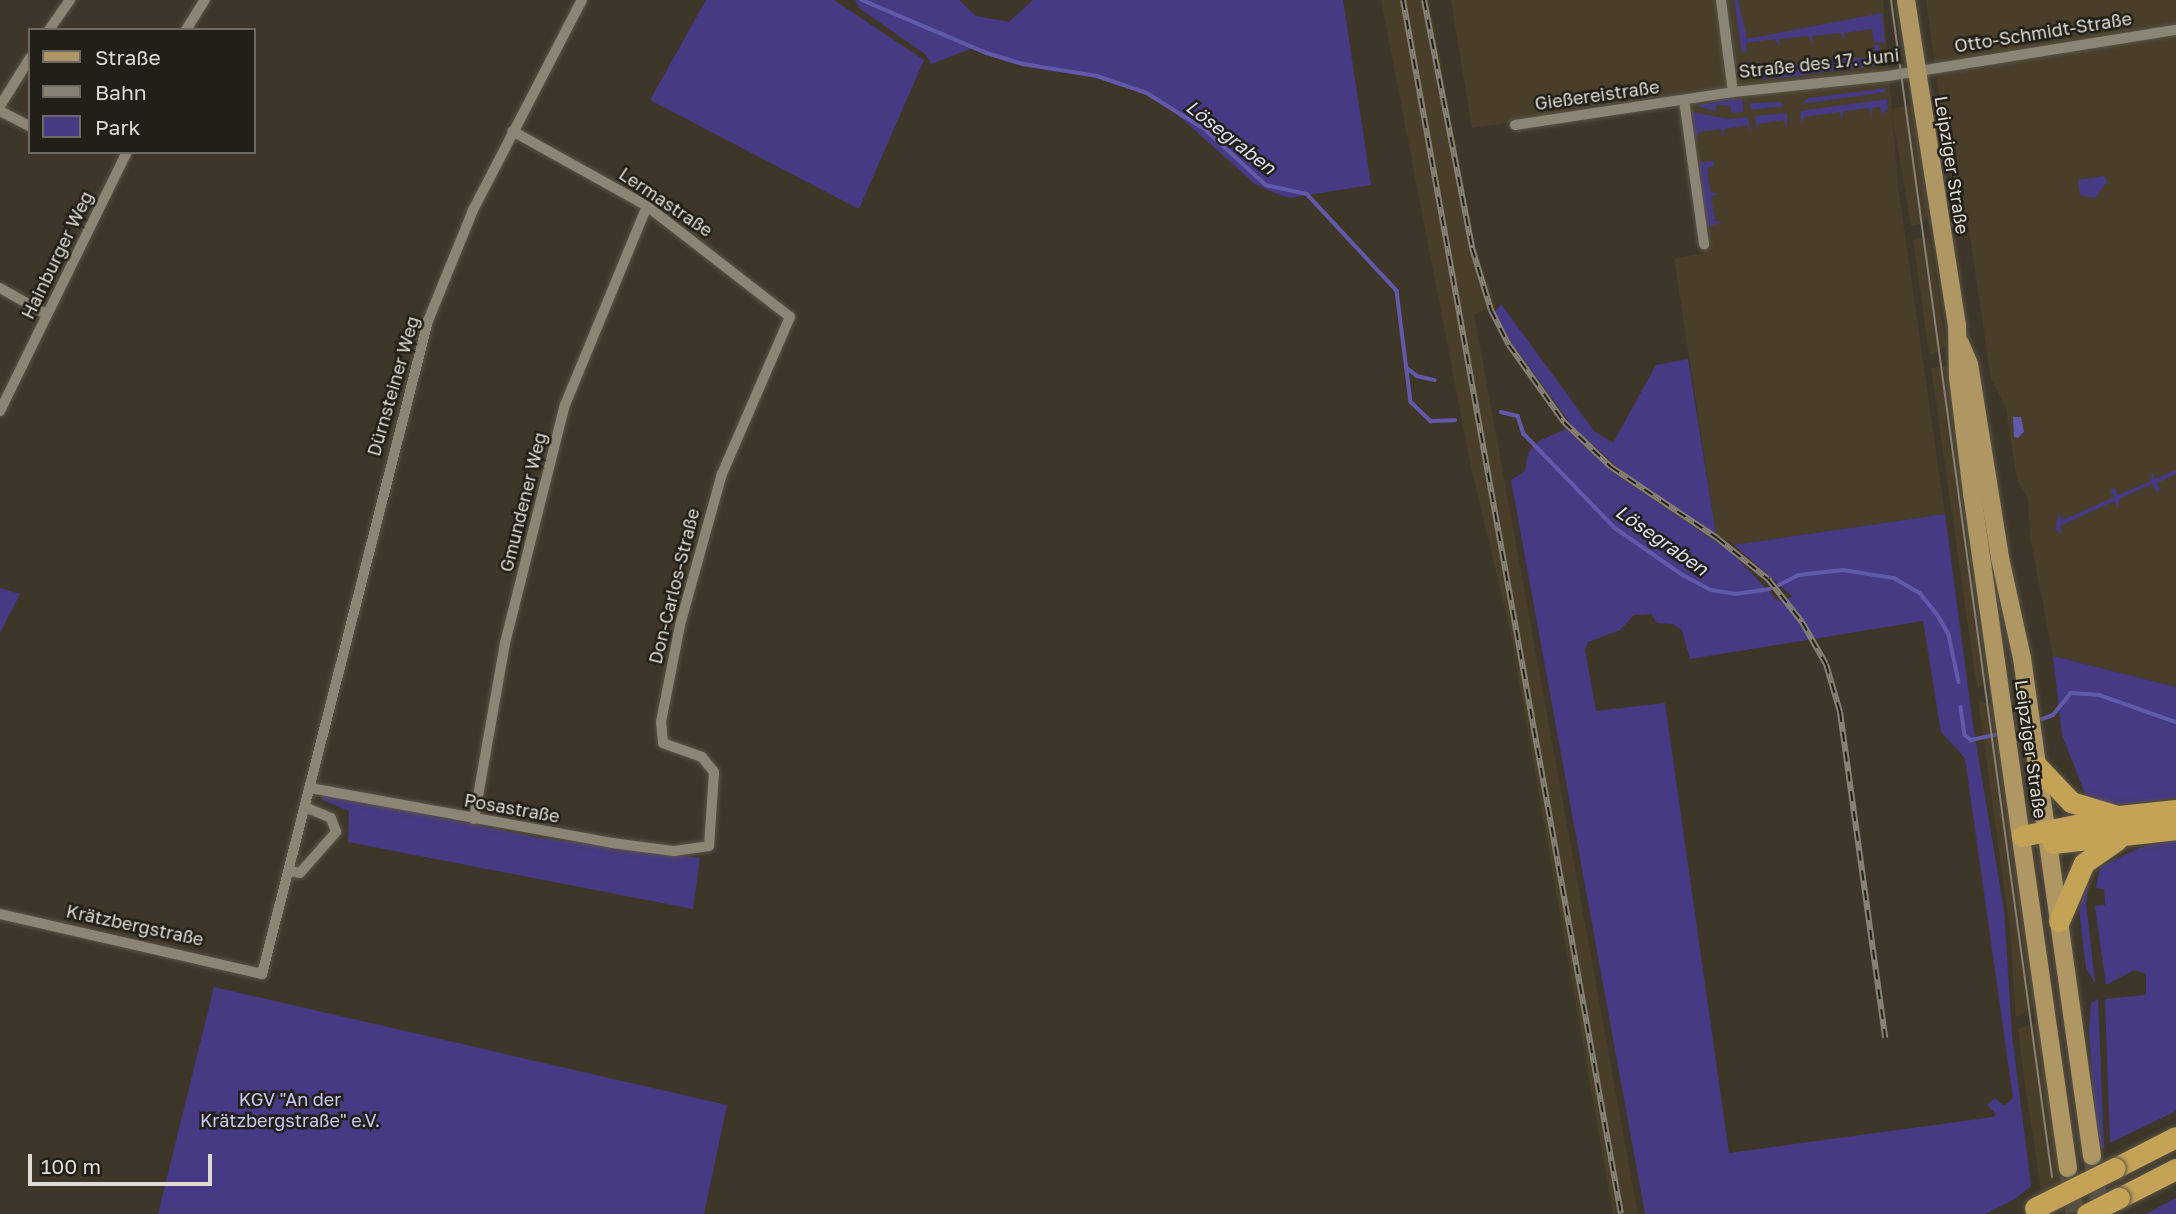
<!DOCTYPE html>
<html>
<head>
<meta charset="utf-8">
<style>
	body { margin:0 }
	#map { position:relative; width:2176px; height:1214px; overflow:hidden; background:#3e3729; font-family:"Golos Text",sans-serif }
	div>[style] { position:absolute }
	[style*='--x'] { left:calc(var(--x)*1px); top:calc(var(--y)*1px); width:calc(var(--w)*1px); rotate:calc(var(--a)*1deg) }
	.built>* { inset:0; background:#483e2a }
	.green>* { inset:0; background:#453a83 }
	.water>* { inset:0; background:#6359ab }
	.stream>* { height:3.5px; margin:-1.75px; padding:0 1.75px; transform-origin:1.75px; border-radius:1.75px; background:#6359ab }
	.primary-tunnel>* { height:18px; margin-top:-9px; transform-origin:0; background:repeating-linear-gradient(90deg,#565042 0 18px,transparent 0 27px) }
	.roads { filter:drop-shadow(0 0 2px #595347) drop-shadow(0 0 2px #595347) }
	.minor>* { height:10px; margin:-5px; padding:0 5px; transform-origin:5px; border-radius:5px; background:#8c8474 }
	.primary>* { height:18px; margin:-9px; padding:0 9px; transform-origin:9px; border-radius:9px; background:#ae9763 }
	.motorway>* { height:21px; margin:-10.5px; padding:0 10.5px; transform-origin:10.5px; border-radius:10.5px; background:#c4a357 }
	.tram>* { height:2px; margin:-1px; padding:0 1px; transform-origin:1px; border-radius:1px; background:#878176 }
	.rail>* { height:6px; margin-top:-3px; transform-origin:0; background:repeating-linear-gradient(90deg,#221f18 0 10px,#878176 0 20px); box-sizing:border-box; border-block:2px solid #878176 }
	.bridges { filter:drop-shadow(0 0 2px #595347) drop-shadow(0 0 2px #595347) }
	.motorway-bridge>* { height:21px; margin:-10.5px; padding:0 10.5px; transform-origin:10.5px; border-radius:10.5px; background:#c4a357 }
	span { translate:-50% -50%; white-space:nowrap; text-align:center; line-height:1.15; -webkit-text-stroke:5px #221f18; paint-order:stroke }
	.street-label { font-size:18px; color:#dfdbd2 }
	.park-label { font-size:18px; color:#cac9f6 }
	.water-label { font-size:19px; color:#deddf4; font-style:italic }
	.legend { position:absolute; left:28px; top:28px; width:228px; height:126px; box-sizing:border-box; background:#221f18; border:2px solid #6e6a62; margin:0; padding:9px 12px; list-style:none; font-size:21px; color:#dfdbd2 }
	.legend li { display:flex; align-items:center; gap:14px; height:35px }
	.legend b { width:35px; border:2px solid #6e6a62 }
	.scale { position:absolute; left:28px; top:1154px; width:184px; height:32px; box-sizing:border-box; border:4px solid #dfdbd2; border-top:0; padding-left:9px; font-size:21px; line-height:24px; white-space:nowrap; color:#dfdbd2; -webkit-text-stroke:5px #221f18; paint-order:stroke }
</style>
</head>
<body>
<div id="map">
	<div class="built">
		<div style="clip-path:polygon(1381px 0,1429px 0,1475px 247px,1496px 306px,1474px 314px,1638px 1214px,1613px 1214px,1510px 630px,1471px 467px)"></div>
		<div style="clip-path:polygon(1451px 0,1883px 0,1898px 186px,1945px 514px,1734px 545px,1716px 534px,1674px 258px,1704px 253px,1684px 99px,1472px 128px)"></div>
		<div style="clip-path:polygon(1926px 0,2176px 0,2176px 687px,2053px 656px,2030px 537px,2028px 498px,2017px 480px,2006px 408px,1991px 379px,1968px 223px,1953px 196px)"></div>
		<div style="clip-path:polygon(1914px 105px,1928px 216px,1923px 223px,1911px 226px,1891px 109px)"></div>
		<div style="clip-path:polygon(1925px 237px,1930px 240px,1946px 346px,1934px 354px,1929px 354px,1913px 239px)"></div>
		<div style="clip-path:polygon(1944px 366px,1949px 368px,1990px 680px,1977px 688px,1931px 368px)"></div>
		<div style="clip-path:polygon(1978px 700px,1996px 707px,2038px 1005px,2016px 1017px,2010px 929px)"></div>
		<div style="clip-path:polygon(2040px 1022px,2045px 1063px,2067px 1214px,2045px 1214px,2026px 1092px,2018px 1029px)"></div>
	</div>
	<div class="green">
		<div style="clip-path:polygon(706px 0,834px 0,924px 60px,859px 209px,650px 100px)"></div>
		<div style="clip-path:polygon(855px 0,959px 0,976px 16px,1009px 22px,1033px 0,1343px 0,1371px 185px,1289px 198px,1275px 193px,1255px 184px,1162px 101px,1127px 84px,1018px 62px,973px 48px,931px 64px,925px 54px,859px 8px)"></div>
		<div style="clip-path:polygon(1734px 0,1738px 0,1747px 39px,1882px 13px,1885px 43px,1874px 42px,1872px 29px,1844px 33px,1845px 40px,1840px 33px,1812px 36px,1813px 44px,1808px 36px,1779px 39px,1780px 47px,1775px 39px,1746px 43px,1747px 51px,1742px 52px)"></div>
		<div style="clip-path:polygon(1874px 45px,1879px 45px,1882px 63px,1877px 65px,1790px 77px,1757px 79px,1745px 74px,1743px 63px,1749px 62px,1750px 69px,1780px 66px,1779px 58px,1783px 66px,1812px 62px,1811px 54px,1815px 62px,1843px 59px,1844px 52px,1847px 59px,1875px 57px)"></div>
		<div style="clip-path:polygon(1885px 88px,1885px 92px,1801px 104px,1809px 98px)"></div>
		<div style="clip-path:polygon(1729px 98px,1743px 100px,1743px 112px,1731px 113px,1731px 106px,1716px 105px,1716px 111px,1696px 106px)"></div>
		<div style="clip-path:polygon(1887px 99px,1888px 109px,1882px 114px,1880px 107px,1872px 108px,1872px 115px,1868px 108px,1844px 111px,1841px 120px,1840px 112px,1804px 117px,1801px 124px,1800px 111px)"></div>
		<div style="clip-path:polygon(1781px 102px,1784px 106px,1751px 110px,1750px 103px)"></div>
		<div style="clip-path:polygon(1692px 112px,1730px 119px,1748px 117px,1751px 133px,1747px 125px,1725px 129px,1722px 137px,1721px 129px,1699px 132px,1696px 139px,1692px 136px)"></div>
		<div style="clip-path:polygon(1787px 113px,1787px 127px,1783px 120px,1758px 124px,1757px 131px,1755px 116px)"></div>
		<div style="clip-path:polygon(1714px 161px,1714px 166px,1707px 168px,1710px 191px,1718px 195px,1711px 196px,1715px 221px,1723px 222px,1708px 227px,1696px 163px)"></div>
		<div style="clip-path:polygon(2105px 176px,2107px 182px,2095px 198px,2080px 195px,2078px 180px)"></div>
		<div style="clip-path:polygon(1501px 304px,1594px 431px,1613px 443px,1656px 365px,1688px 359px,1716px 534px,1634px 482px,1573px 427px,1511px 342px,1495px 312px)"></div>
		<div style="clip-path:polygon(evenodd,1566px 429px,1611px 471px,1731px 552px,1778px 601px,1793px 597px,1734px 545px,1945px 514px,1973px 725px,2004px 910px,2012px 1035px,2031px 1186px,2015px 1199px,1985px 1214px,1645px 1214px,1511px 480px,1525px 471px,1528px 453px,1539px 441px,1566px 429px,1651px 614px,1657px 623px,1673px 624px,1682px 630px,1690px 659px,1923px 621px,1941px 732px,1965px 758px,2013px 1098px,2004px 1106px,1995px 1098px,1987px 1105px,1996px 1114px,1993px 1117px,1729px 1153px,1665px 703px,1596px 711px,1585px 650px,1588px 642px,1620px 630px,1634px 615px,1651px 614px)"></div>
		<div style="clip-path:polygon(2176px 470px,2176px 474px,2157px 483px,2160px 490px,2156px 492px,2152px 484px,2119px 499px,2118px 508px,2114px 501px,2060px 526px,2062px 534px,2055px 529px,2059px 513px,2063px 520px,2114px 497px,2110px 490px,2114px 488px,2118px 495px,2151px 481px,2152px 472px,2155px 479px)"></div>
		<div style="clip-path:polygon(0 588px,20px 594px,0 633px)"></div>
		<div style="clip-path:polygon(2053px 656px,2176px 687px,2176px 798px,2112px 806px,2088px 801px,2062px 735px)"></div>
		<div style="clip-path:polygon(323px 793px,539px 838px,700px 858px,693px 909px,348px 842px,349px 811px,322px 800px)"></div>
		<div style="clip-path:polygon(2176px 840px,2176px 1111px,2110px 1143px,2105px 999px,2146px 995px,2146px 974px,2134px 970px,2106px 985px,2095px 906px,2105px 905px,2104px 889px,2096px 888px,2100px 867px,2141px 847px)"></div>
		<div style="clip-path:polygon(2090px 874px,2086px 903px,2095px 983px,2086px 968px,2079px 910px)"></div>
		<div style="clip-path:polygon(214px 987px,727px 1105px,704px 1214px,158px 1214px)"></div>
		<div style="clip-path:polygon(2098px 999px,2104px 1148px,2097px 1150px,2089px 1030px,2091px 1003px)"></div>
		<div style="clip-path:polygon(2176px 1198px,2176px 1214px,2146px 1214px)"></div>
	</div>
	<div class="water">
		<div style="clip-path:polygon(2013px 417px,2021px 417px,2024px 432px,2018px 438px,2014px 437px)"></div>
	</div>
	<div class="stream">
		<div style="--x:862;--y:0;--w:136;--a:23"></div>
		<div style="--x:987;--y:53;--w:38;--a:17"></div>
		<div style="--x:1023;--y:64;--w:75;--a:9.2"></div>
		<div style="--x:1097;--y:76;--w:53;--a:18.8"></div>
		<div style="--x:1147;--y:93;--w:70;--a:32.1"></div>
		<div style="--x:1206;--y:130;--w:81;--a:42.5"></div>
		<div style="--x:1266;--y:185;--w:42;--a:12.4"></div>
		<div style="--x:1307;--y:194;--w:132;--a:47.1"></div>
		<div style="--x:1397;--y:291;--w:112;--a:82.8"></div>
		<div style="--x:1411;--y:402;--w:28;--a:44"></div>
		<div style="--x:1431;--y:421;--w:24;--a:-2"></div>
		<div style="--x:1406;--y:367;--w:14;--a:39"></div>
		<div style="--x:1417;--y:376;--w:18;--a:13"></div>
		<div style="--x:1501;--y:412;--w:17;--a:13"></div>
		<div style="--x:1518;--y:416;--w:19;--a:72"></div>
		<div style="--x:1524;--y:434;--w:131;--a:45.9"></div>
		<div style="--x:1615;--y:528;--w:83;--a:34.7"></div>
		<div style="--x:1683;--y:575;--w:32;--a:28"></div>
		<div style="--x:1711;--y:590;--w:24;--a:9"></div>
		<div style="--x:1735;--y:594;--w:35;--a:-8"></div>
		<div style="--x:1779;--y:585;--w:22;--a:-27"></div>
		<div style="--x:1799;--y:575;--w:44;--a:-6.5"></div>
		<div style="--x:1843;--y:570;--w:52;--a:8.9"></div>
		<div style="--x:1894;--y:578;--w:30;--a:30"></div>
		<div style="--x:1920;--y:593;--w:27;--a:51"></div>
		<div style="--x:1937;--y:614;--w:24;--a:60"></div>
		<div style="--x:1949;--y:635;--w:48;--a:78"></div>
		<div style="--x:1961;--y:707;--w:28;--a:82"></div>
		<div style="--x:1965;--y:735;--w:8;--a:40"></div>
		<div style="--x:1971;--y:740;--w:29;--a:-12"></div>
		<div style="--x:2040;--y:720;--w:14;--a:-21"></div>
		<div style="--x:2053;--y:715;--w:28;--a:-51"></div>
		<div style="--x:2071;--y:693;--w:28;--a:4"></div>
		<div style="--x:2099;--y:695;--w:82;--a:19.3"></div>
	</div>
	<div class="primary-tunnel">
		<div style="--x:2092;--y:1156;--w:59;--a:81.2"></div>
		<div style="--x:2068;--y:1168;--w:47;--a:81.3"></div>
	</div>
	<div class="roads">
		<div class="minor">
			<div style="--x:1721;--y:0;--w:93;--a:82.6"></div>
			<div style="--x:49;--y:30;--w:37;--a:-55"></div>
			<div style="--x:186;--y:30;--w:36;--a:-58"></div>
			<div style="--x:1684;--y:100;--w:146;--a:82.1"></div>
			<div style="--x:0;--y:106;--w:57;--a:-58"></div>
			<div style="--x:0;--y:111;--w:34;--a:27"></div>
			<div style="--x:1515;--y:125;--w:220;--a:-8.6"></div>
			<div style="--x:1733;--y:92;--w:156;--a:-5.9"></div>
			<div style="--x:1888;--y:76;--w:292;--a:-9.1"></div>
			<div style="--x:0;--y:288;--w:53;--a:29.5"></div>
			<div style="--x:0;--y:411;--w:288;--a:-63.9"></div>
			<div style="--x:310;--y:788;--w:307;--a:10.3"></div>
			<div style="--x:612;--y:843;--w:63;--a:7.4"></div>
			<div style="--x:674;--y:851;--w:35;--a:-8"></div>
			<div style="--x:709;--y:846;--w:74;--a:-86.1"></div>
			<div style="--x:714;--y:772;--w:19;--a:-129"></div>
			<div style="--x:702;--y:757;--w:41;--a:-160.3"></div>
			<div style="--x:663;--y:743;--w:21;--a:-95"></div>
			<div style="--x:661;--y:722;--w:99;--a:-78.9"></div>
			<div style="--x:680;--y:625;--w:157;--a:-74.5"></div>
			<div style="--x:722;--y:474;--w:171;--a:-66.6"></div>
			<div style="--x:790;--y:317;--w:181;--a:-142.2"></div>
			<div style="--x:647;--y:206;--w:154;--a:-150.9"></div>
			<div style="--x:474;--y:819;--w:179;--a:-80"></div>
			<div style="--x:505;--y:643;--w:245;--a:-75.9"></div>
			<div style="--x:565;--y:405;--w:215;--a:-67.6"></div>
			<div style="--x:289;--y:871;--w:11;--a:10"></div>
			<div style="--x:300;--y:873;--w:55;--a:-48.7"></div>
			<div style="--x:336;--y:832;--w:15;--a:-110"></div>
			<div style="--x:331;--y:818;--w:28;--a:-157"></div>
			<div style="--x:0;--y:914;--w:269;--a:12.9"></div>
			<div style="--x:262;--y:974;--w:674;--a:-75.74"></div>
			<div style="--x:428;--y:321;--w:120;--a:-67.9"></div>
			<div style="--x:473;--y:210;--w:237;--a:-62.6"></div>
		</div>
		<div class="primary">
			<div style="--x:1906;--y:0;--w:328;--a:81.1"></div>
			<div style="--x:1957;--y:324;--w:53;--a:88.9"></div>
			<div style="--x:1958;--y:377;--w:117;--a:83.1"></div>
			<div style="--x:1972;--y:493;--w:682;--a:81.91"></div>
			<div style="--x:1960;--y:343;--w:23;--a:67"></div>
			<div style="--x:1969;--y:364;--w:196;--a:80.9"></div>
			<div style="--x:2000;--y:558;--w:102;--a:77.6"></div>
			<div style="--x:2022;--y:658;--w:503;--a:82"></div>
		</div>
		<div class="motorway">
			<div style="--x:2037;--y:766;--w:50;--a:46.6"></div>
			<div style="--x:2071;--y:802;--w:45;--a:16.8"></div>
			<div style="--x:2022;--y:836;--w:99;--a:-11.7"></div>
			<div style="--x:2119;--y:816;--w:57;--a:-6"></div>
			<div style="--x:2053;--y:843;--w:124;--a:-6.5"></div>
			<div style="--x:2059;--y:921;--w:63;--a:-66.7"></div>
			<div style="--x:2084;--y:863;--w:40;--a:-34.9"></div>
			<div style="--x:2115;--y:1168;--w:68;--a:-26.9"></div>
			<div style="--x:2119;--y:1198;--w:64;--a:-27"></div>
		</div>
	</div>
	<div class="tram">
		<div style="--x:1891;--y:0;--w:1188;--a:82.21"></div>
	</div>
	<div class="rail">
		<div style="--x:1403;--y:0;--w:1233;--a:79.82"></div>
		<div style="--x:1424;--y:0;--w:253;--a:79"></div>
		<div style="--x:1472;--y:248;--w:65;--a:73"></div>
		<div style="--x:1491;--y:310;--w:39;--a:63"></div>
		<div style="--x:1509;--y:345;--w:95;--a:54.5"></div>
		<div style="--x:1564;--y:422;--w:65;--a:43.8"></div>
		<div style="--x:1611;--y:467;--w:128;--a:33.8"></div>
		<div style="--x:1717;--y:538;--w:65;--a:38.8"></div>
		<div style="--x:1768;--y:579;--w:55;--a:51.7"></div>
		<div style="--x:1802;--y:622;--w:48;--a:60.3"></div>
		<div style="--x:1826;--y:664;--w:50;--a:73.7"></div>
		<div style="--x:1840;--y:712;--w:329;--a:82.1"></div>
	</div>
	<div class="bridges">
		<div class="motorway-bridge">
			<div style="--x:2035;--y:1208;--w:89;--a:-26.6"></div>
			<div style="--x:2087;--y:1214;--w:36;--a:-27"></div>
		</div>
	</div>
	<div class="street-label">
		<span style="left:2043px;top:32px;rotate:-9deg">Otto-Schmidt-Straße</span>
		<span style="left:1819px;top:63px;rotate:-6deg">Straße des 17. Juni</span>
		<span style="left:1597px;top:95px;rotate:-8deg">Gießereistraße</span>
		<span style="left:1952px;top:165px;rotate:81deg">Leipziger Straße</span>
		<span style="left:666px;top:202px;rotate:34deg">Lermastraße</span>
		<span style="left:57px;top:255px;rotate:-64deg">Hainburger Weg</span>
		<span style="left:393px;top:386px;rotate:-74deg">Dürnsteiner Weg</span>
		<span style="left:523px;top:502px;rotate:-76deg">Gmundener Weg</span>
		<span style="left:674px;top:586px;rotate:-76deg">Don-Carlos-Straße</span>
		<span style="left:2031px;top:749px;rotate:82deg">Leipziger Straße</span>
		<span style="left:512px;top:808px;rotate:10deg">Posastraße</span>
		<span style="left:135px;top:925px;rotate:12deg">Krätzbergstraße</span>
	</div>
	<div class="park-label">
		<span style="left:290px;top:1110px">KGV "An der<br>Krätzbergstraße" e.V.</span>
	</div>
	<div class="water-label">
		<span style="left:1231px;top:137px;rotate:38deg">Lösegraben</span>
		<span style="left:1662px;top:540px;rotate:35deg">Lösegraben</span>
	</div>
	<ul class="legend">
	<li><b style="height:9px;background:#ae9763"></b>Straße</li>
	<li><b style="height:9px;background:#878176"></b>Bahn</li>
	<li><b style="height:19px;background:#453a83"></b>Park</li>
	</ul>
	<div class="scale">100 m</div>
</div>
</body>
</html>
